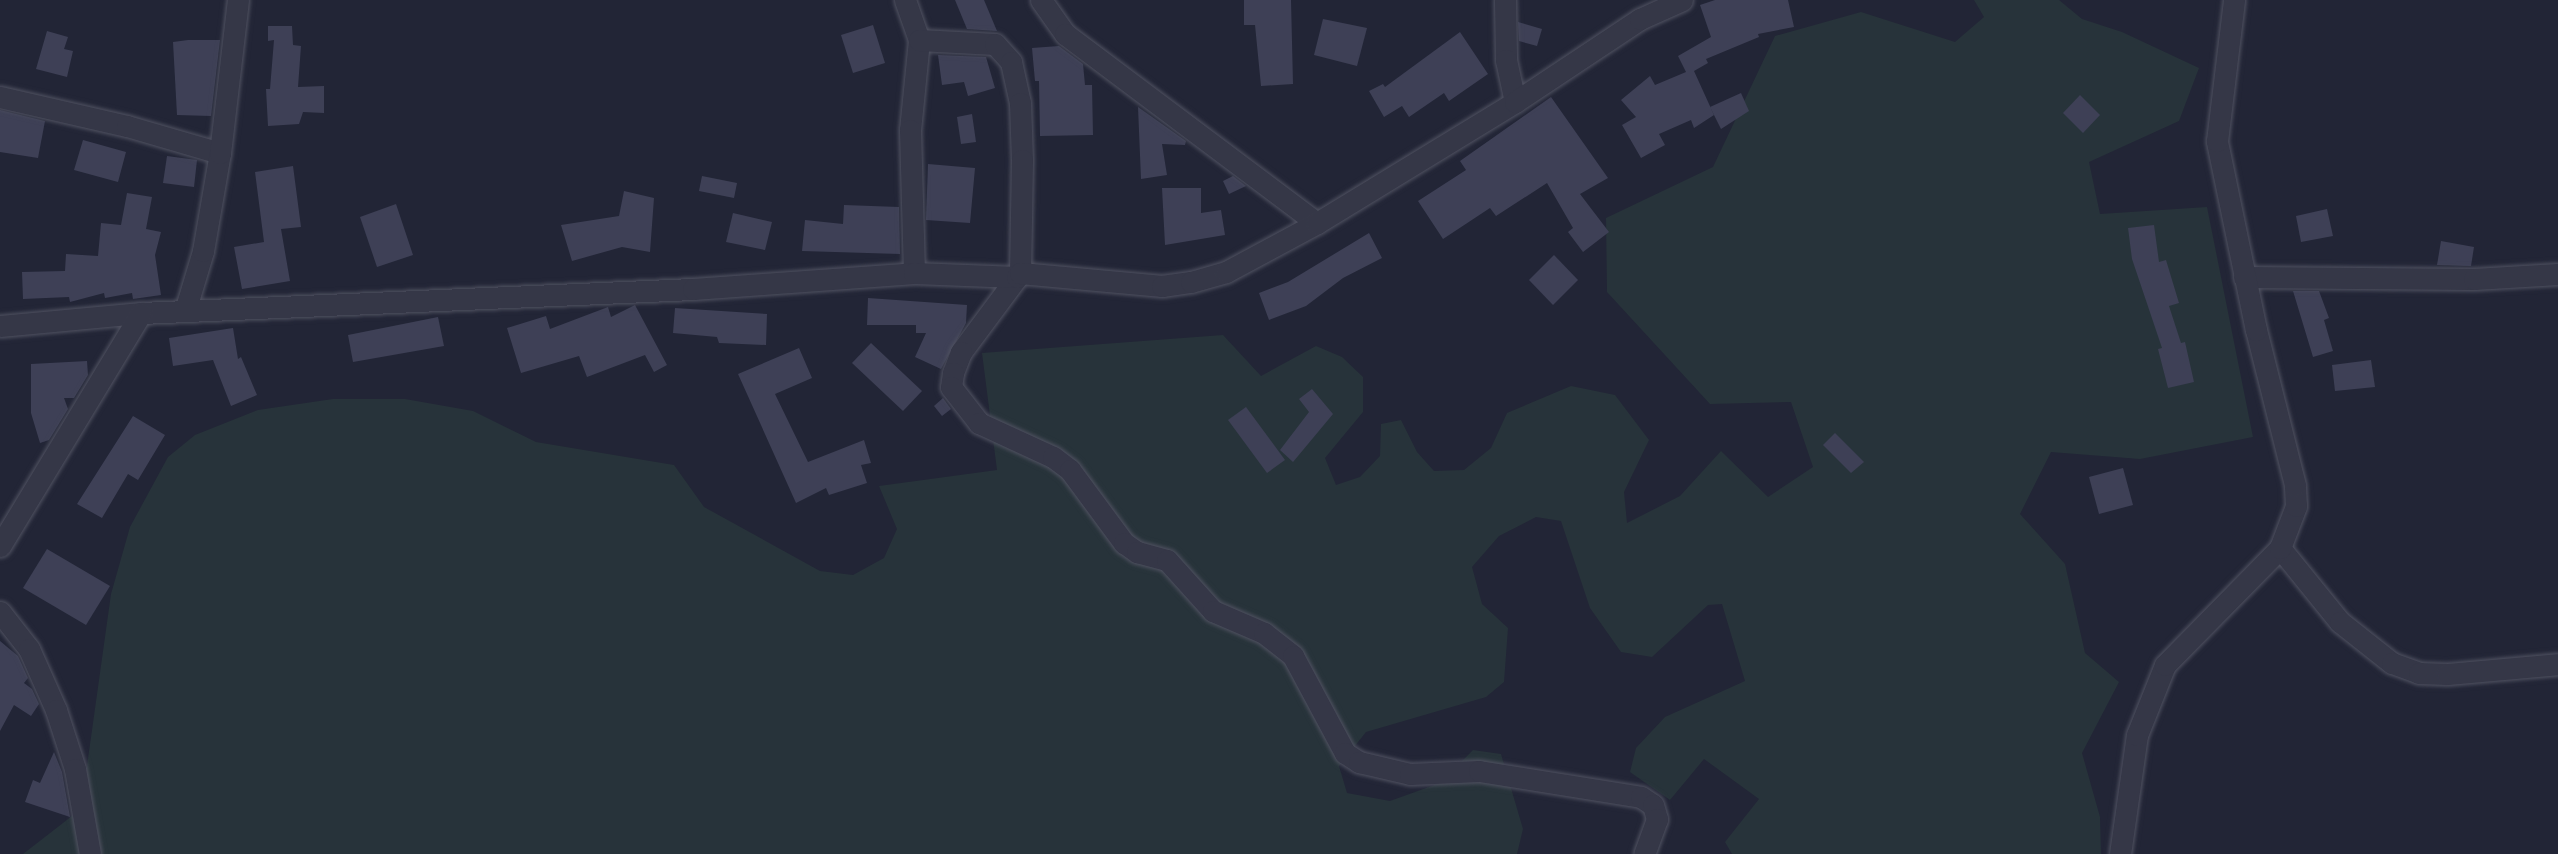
<!DOCTYPE html>
<html>
<head>
<meta charset="utf-8">
<style>
	body { margin:0 }
	#map { position:relative; width:2558px; height:854px; overflow:hidden; background:#222536; font-family:Lato,sans-serif }
	div>[style] { position:absolute }
	[style*='--x'] { left:calc(var(--x)*1px); top:calc(var(--y)*1px); width:calc(var(--w)*1px); rotate:calc(var(--a)*1deg) }
	.green>* { inset:0; background:#27333a }
	.building>* { inset:0; background:#3e4056 }
	.roads { filter:drop-shadow(0 0 2px #505261) drop-shadow(0 0 2px #505261) }
	.minor>* { height:21px; margin:-10.5px; padding:0 10.5px; transform-origin:10.5px; border-radius:10.5px; background:#353747 }
	span { translate:-50% -50%; white-space:nowrap; text-align:center; line-height:1.15; -webkit-text-stroke:5px #1b1d2b; paint-order:stroke }
</style>
</head>
<body>
<div id="map">
	<div class="green">
		<div style="clip-path:polygon(1974px 0,2059px 0,2082px 19px,2122px 32px,2199px 68px,2179px 121px,2089px 162px,2100px 214px,2207px 207px,2253px 437px,2140px 459px,2051px 452px,2020px 514px,2065px 564px,2085px 653px,2119px 682px,2082px 753px,2100px 817px,2101px 854px,1732px 854px,1725px 842px,1759px 799px,1704px 759px,1670px 800px,1630px 772px,1636px 748px,1665px 717px,1745px 681px,1722px 604px,1708px 605px,1652px 657px,1621px 652px,1590px 608px,1561px 521px,1536px 517px,1499px 536px,1472px 567px,1482px 604px,1508px 628px,1504px 682px,1486px 697px,1366px 732px,1339px 766px,1347px 793px,1390px 801px,1440px 783px,1473px 750px,1501px 754px,1523px 829px,1517px 854px,23px 854px,81px 809px,111px 594px,130px 527px,168px 457px,195px 435px,258px 410px,333px 399px,405px 399px,473px 411px,536px 442px,674px 465px,704px 507px,820px 571px,853px 575px,884px 558px,897px 529px,879px 486px,997px 470px,982px 353px,1223px 335px,1261px 376px,1316px 346px,1342px 357px,1363px 377px,1363px 412px,1325px 458px,1336px 485px,1360px 477px,1380px 456px,1381px 424px,1401px 420px,1417px 452px,1434px 471px,1464px 470px,1491px 448px,1507px 413px,1571px 386px,1615px 395px,1649px 440px,1624px 492px,1627px 523px,1680px 496px,1721px 451px,1768px 497px,1813px 467px,1791px 402px,1710px 404px,1607px 292px,1606px 218px,1713px 167px,1775px 36px,1861px 12px,1955px 42px,1984px 17px)"></div>
	</div>
	<div class="building">
		<div style="clip-path:polygon(955px 0,984px 0,997px 31px,967px 29px)"></div>
		<div style="clip-path:polygon(1244px 0,1291px 0,1293px 84px,1261px 86px,1255px 25px,1244px 25px)"></div>
		<div style="clip-path:polygon(1715px 0,1788px 0,1794px 27px,1758px 34px,1759px 37px,1706px 59px,1708px 63px,1694px 71px,1714px 115px,1694px 128px,1691px 120px,1659px 134px,1665px 145px,1641px 158px,1622px 125px,1636px 117px,1621px 100px,1650px 76px,1655px 85px,1686px 72px,1678px 56px,1711px 37px,1700px 5px)"></div>
		<div style="clip-path:polygon(1323px 19px,1367px 28px,1357px 66px,1314px 55px)"></div>
		<div style="clip-path:polygon(1518px 22px,1542px 29px,1537px 46px,1519px 41px)"></div>
		<div style="clip-path:polygon(873px 25px,885px 63px,853px 73px,841px 35px)"></div>
		<div style="clip-path:polygon(268px 26px,292px 26px,293px 45px,301px 46px,298px 87px,324px 86px,324px 113px,303px 112px,299px 124px,268px 126px,266px 89px,270px 89px,274px 40px,268px 41px)"></div>
		<div style="clip-path:polygon(47px 31px,68px 37px,64px 49px,73px 51px,67px 77px,36px 69px)"></div>
		<div style="clip-path:polygon(1460px 32px,1488px 74px,1449px 101px,1444px 93px,1409px 117px,1402px 106px,1384px 117px,1369px 91px,1383px 84px,1385px 87px)"></div>
		<div style="clip-path:polygon(188px 40px,220px 40px,211px 116px,177px 115px,173px 42px)"></div>
		<div style="clip-path:polygon(1059px 46px,1083px 64px,1085px 85px,1092px 85px,1093px 135px,1040px 136px,1039px 81px,1035px 81px,1032px 48px)"></div>
		<div style="clip-path:polygon(938px 55px,986px 57px,995px 88px,968px 96px,964px 82px,942px 85px)"></div>
		<div style="clip-path:polygon(1741px 93px,1749px 111px,1721px 129px,1710px 107px)"></div>
		<div style="clip-path:polygon(2080px 95px,2100px 115px,2083px 133px,2063px 113px)"></div>
		<div style="clip-path:polygon(1551px 97px,1608px 178px,1580px 194px,1609px 232px,1583px 252px,1568px 232px,1573px 228px,1547px 183px,1496px 216px,1490px 208px,1443px 239px,1418px 201px,1466px 170px,1460px 161px)"></div>
		<div style="clip-path:polygon(1138px 107px,1186px 141px,1185px 145px,1162px 144px,1167px 175px,1141px 179px)"></div>
		<div style="clip-path:polygon(0 110px,45px 121px,38px 158px,0 152px)"></div>
		<div style="clip-path:polygon(972px 114px,976px 142px,961px 144px,957px 117px)"></div>
		<div style="clip-path:polygon(83px 140px,126px 152px,118px 182px,74px 170px)"></div>
		<div style="clip-path:polygon(167px 156px,197px 160px,194px 187px,163px 183px)"></div>
		<div style="clip-path:polygon(928px 164px,975px 168px,970px 223px,926px 220px)"></div>
		<div style="clip-path:polygon(293px 166px,301px 227px,281px 229px,290px 281px,242px 289px,234px 247px,264px 242px,255px 172px)"></div>
		<div style="clip-path:polygon(702px 176px,737px 183px,734px 198px,699px 191px)"></div>
		<div style="clip-path:polygon(1233px 176px,1246px 186px,1229px 194px,1223px 181px)"></div>
		<div style="clip-path:polygon(1162px 188px,1201px 188px,1201px 213px,1221px 210px,1225px 235px,1165px 245px)"></div>
		<div style="clip-path:polygon(624px 191px,654px 198px,650px 252px,622px 247px,572px 261px,561px 225px,619px 216px)"></div>
		<div style="clip-path:polygon(127px 193px,152px 197px,146px 229px,161px 232px,155px 255px,161px 295px,133px 299px,132px 293px,105px 298px,104px 293px,70px 302px,69px 297px,23px 299px,22px 272px,65px 271px,66px 254px,98px 256px,101px 223px,121px 225px)"></div>
		<div style="clip-path:polygon(396px 204px,413px 255px,377px 267px,360px 217px)"></div>
		<div style="clip-path:polygon(844px 205px,899px 207px,900px 254px,802px 251px,805px 220px,843px 224px)"></div>
		<div style="clip-path:polygon(2327px 209px,2333px 236px,2301px 242px,2296px 216px)"></div>
		<div style="clip-path:polygon(733px 213px,772px 222px,765px 250px,726px 242px)"></div>
		<div style="clip-path:polygon(2154px 225px,2159px 262px,2166px 260px,2179px 303px,2169px 306px,2181px 343px,2185px 342px,2194px 382px,2168px 388px,2158px 349px,2162px 348px,2132px 259px,2128px 228px)"></div>
		<div style="clip-path:polygon(1369px 233px,1382px 258px,1343px 278px,1306px 306px,1269px 320px,1259px 293px,1288px 282px)"></div>
		<div style="clip-path:polygon(2441px 241px,2474px 247px,2471px 266px,2437px 265px)"></div>
		<div style="clip-path:polygon(1554px 255px,1578px 280px,1553px 305px,1529px 280px)"></div>
		<div style="clip-path:polygon(2293px 291px,2319px 291px,2329px 318px,2324px 320px,2333px 351px,2313px 357px)"></div>
		<div style="clip-path:polygon(868px 298px,967px 305px,966px 323px,941px 369px,915px 357px,926px 333px,916px 333px,916px 325px,867px 325px)"></div>
		<div style="clip-path:polygon(635px 305px,667px 365px,654px 372px,645px 355px,587px 377px,579px 356px,521px 373px,507px 328px,546px 316px,550px 329px,608px 307px,611px 317px)"></div>
		<div style="clip-path:polygon(675px 308px,767px 314px,766px 345px,719px 343px,717px 337px,673px 333px)"></div>
		<div style="clip-path:polygon(438px 317px,444px 346px,353px 362px,348px 335px)"></div>
		<div style="clip-path:polygon(233px 328px,238px 359px,241px 357px,257px 395px,231px 406px,213px 360px,173px 366px,169px 338px)"></div>
		<div style="clip-path:polygon(871px 343px,922px 391px,903px 411px,852px 363px)"></div>
		<div style="clip-path:polygon(799px 348px,812px 378px,775px 394px,808px 462px,864px 440px,871px 463px,861px 465px,867px 483px,829px 495px,826px 488px,796px 503px,738px 374px)"></div>
		<div style="clip-path:polygon(2371px 360px,2375px 387px,2335px 391px,2332px 365px)"></div>
		<div style="clip-path:polygon(87px 361px,88px 375px,74px 398px,64px 398px,68px 409px,49px 440px,40px 443px,31px 413px,31px 364px)"></div>
		<div style="clip-path:polygon(1312px 389px,1333px 414px,1293px 462px,1280px 450px,1309px 412px,1299px 399px)"></div>
		<div style="clip-path:polygon(943px 398px,951px 409px,942px 416px,934px 406px)"></div>
		<div style="clip-path:polygon(1246px 407px,1285px 460px,1267px 473px,1228px 420px)"></div>
		<div style="clip-path:polygon(133px 416px,165px 435px,138px 480px,128px 474px,102px 518px,77px 504px)"></div>
		<div style="clip-path:polygon(1835px 433px,1864px 462px,1851px 473px,1823px 445px)"></div>
		<div style="clip-path:polygon(2123px 468px,2133px 505px,2099px 514px,2089px 477px)"></div>
		<div style="clip-path:polygon(47px 549px,110px 586px,86px 625px,23px 588px)"></div>
		<div style="clip-path:polygon(0 641px,18px 656px,28px 678px,24px 683px,32px 689px,39px 704px,31px 716px,14px 705px,0 731px)"></div>
		<div style="clip-path:polygon(54px 752px,62px 772px,70px 817px,25px 802px,33px 780px,40px 783px)"></div>
	</div>
	<div class="roads">
		<div class="minor">
			<div style="--x:905;--y:0;--w:42;--a:70.7"></div>
			<div style="--x:919;--y:40;--w:90;--a:95.7"></div>
			<div style="--x:910;--y:130;--w:143;--a:88.4"></div>
			<div style="--x:1041;--y:0;--w:42;--a:54.8"></div>
			<div style="--x:1065;--y:34;--w:315;--a:36.9"></div>
			<div style="--x:1505;--y:0;--w:60;--a:89"></div>
			<div style="--x:1506;--y:60;--w:43;--a:77.9"></div>
			<div style="--x:919;--y:40;--w:76;--a:3"></div>
			<div style="--x:995;--y:44;--w:24;--a:48"></div>
			<div style="--x:1011;--y:62;--w:42;--a:77.6"></div>
			<div style="--x:1020;--y:103;--w:57;--a:88"></div>
			<div style="--x:1022;--y:160;--w:113;--a:91"></div>
			<div style="--x:0;--y:97;--w:130;--a:12.9"></div>
			<div style="--x:127;--y:126;--w:97;--a:16.2"></div>
			<div style="--x:1017;--y:277;--w:94;--a:126.7"></div>
			<div style="--x:961;--y:352;--w:22;--a:111"></div>
			<div style="--x:953;--y:373;--w:14;--a:98"></div>
			<div style="--x:951;--y:387;--w:46;--a:52.1"></div>
			<div style="--x:979;--y:423;--w:81;--a:24.7"></div>
			<div style="--x:1053;--y:457;--w:21;--a:37"></div>
			<div style="--x:1070;--y:470;--w:91;--a:53.5"></div>
			<div style="--x:1124;--y:543;--w:16;--a:35"></div>
			<div style="--x:1137;--y:552;--w:31;--a:15"></div>
			<div style="--x:1167;--y:560;--w:69;--a:48"></div>
			<div style="--x:1213;--y:611;--w:56;--a:23.3"></div>
			<div style="--x:1264;--y:633;--w:37;--a:38"></div>
			<div style="--x:1293;--y:656;--w:110;--a:61.8"></div>
			<div style="--x:1345;--y:753;--w:17;--a:33"></div>
			<div style="--x:1359;--y:762;--w:52;--a:13.2"></div>
			<div style="--x:1410;--y:774;--w:69;--a:-2.5"></div>
			<div style="--x:1479;--y:771;--w:164;--a:9.1"></div>
			<div style="--x:1641;--y:797;--w:14;--a:34"></div>
			<div style="--x:1653;--y:805;--w:15;--a:74"></div>
			<div style="--x:1657;--y:819;--w:37;--a:110"></div>
			<div style="--x:2244;--y:277;--w:230;--a:0.5"></div>
			<div style="--x:2474;--y:279;--w:84;--a:-3.4"></div>
			<div style="--x:185;--y:311;--w:63;--a:-73.3"></div>
			<div style="--x:203;--y:251;--w:99;--a:-80.2"></div>
			<div style="--x:220;--y:153;--w:154;--a:-83.3"></div>
			<div style="--x:0;--y:326;--w:142;--a:-5.3"></div>
			<div style="--x:141;--y:313;--w:553;--a:-2.49"></div>
			<div style="--x:693;--y:289;--w:222;--a:-4.1"></div>
			<div style="--x:914;--y:273;--w:103;--a:2.2"></div>
			<div style="--x:1017;--y:277;--w:5;--a:-53"></div>
			<div style="--x:1020;--y:273;--w:143;--a:5.2"></div>
			<div style="--x:1162;--y:286;--w:29;--a:-8"></div>
			<div style="--x:1191;--y:282;--w:36;--a:-16"></div>
			<div style="--x:1226;--y:272;--w:103;--a:-28.3"></div>
			<div style="--x:1317;--y:223;--w:232;--a:-31.4"></div>
			<div style="--x:1515;--y:102;--w:150;--a:-33.6"></div>
			<div style="--x:1640;--y:19;--w:46;--a:-24.3"></div>
			<div style="--x:0;--y:546;--w:272;--a:-58.8"></div>
			<div style="--x:2280;--y:548;--w:95;--a:51"></div>
			<div style="--x:2340;--y:622;--w:66;--a:38.3"></div>
			<div style="--x:2392;--y:663;--w:29;--a:20"></div>
			<div style="--x:2419;--y:673;--w:28;--a:2"></div>
			<div style="--x:2447;--y:674;--w:111;--a:-5.1"></div>
			<div style="--x:0;--y:612;--w:47;--a:51.9"></div>
			<div style="--x:29;--y:649;--w:67;--a:66.1"></div>
			<div style="--x:56;--y:710;--w:62;--a:72.1"></div>
			<div style="--x:75;--y:769;--w:86;--a:80"></div>
			<div style="--x:2120;--y:854;--w:120;--a:-81.9"></div>
			<div style="--x:2137;--y:735;--w:75;--a:-68.2"></div>
			<div style="--x:2165;--y:665;--w:164;--a:-45.5"></div>
			<div style="--x:2280;--y:548;--w:45;--a:-69.1"></div>
			<div style="--x:2296;--y:506;--w:21;--a:-93"></div>
			<div style="--x:2295;--y:485;--w:160;--a:-104.1"></div>
			<div style="--x:2256;--y:330;--w:193;--a:-101.7"></div>
			<div style="--x:2217;--y:141;--w:142;--a:-83.1"></div>
		</div>
	</div>
</div>
</body>
</html>
